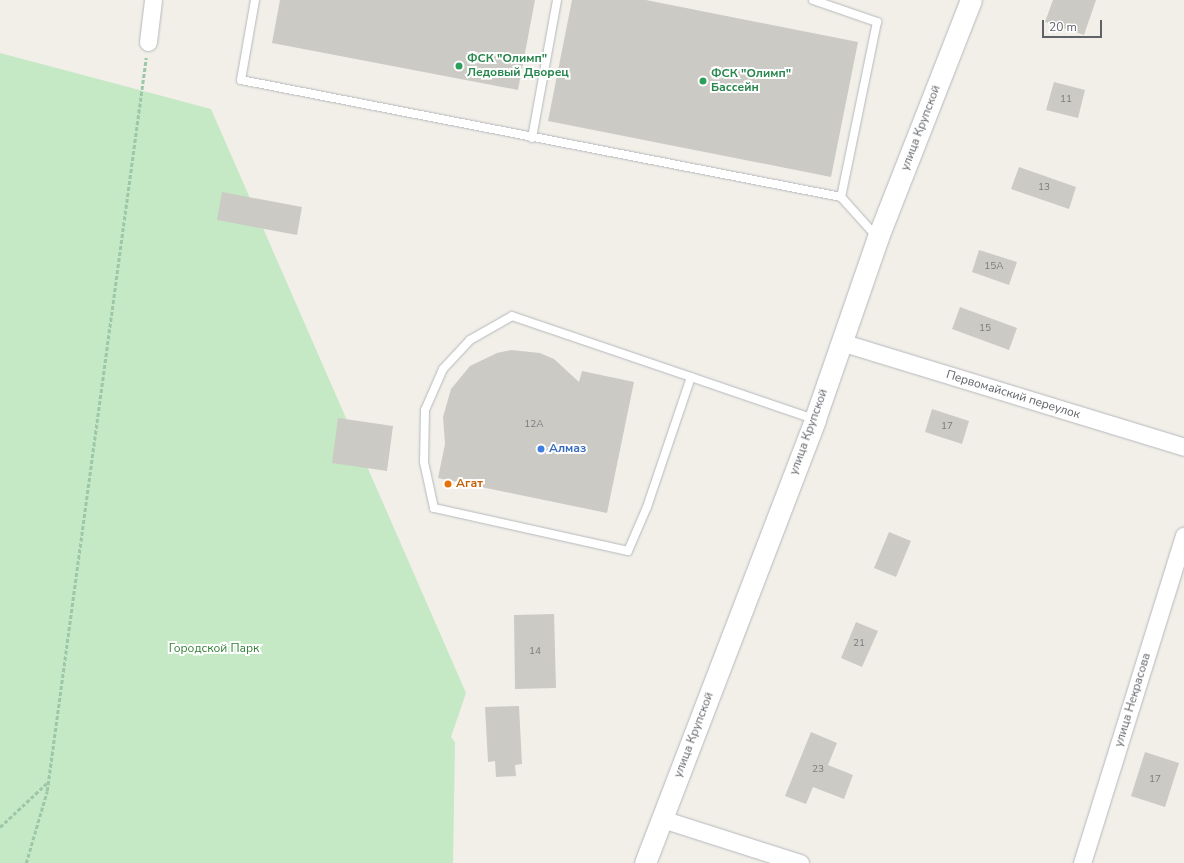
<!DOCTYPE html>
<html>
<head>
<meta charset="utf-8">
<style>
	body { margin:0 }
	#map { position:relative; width:1184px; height:863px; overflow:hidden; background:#f1efe8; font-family:"Nunito Sans",sans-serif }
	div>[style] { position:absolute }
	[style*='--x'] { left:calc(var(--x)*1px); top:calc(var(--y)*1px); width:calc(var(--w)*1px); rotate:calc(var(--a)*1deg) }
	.green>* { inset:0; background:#c5e8c5 }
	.building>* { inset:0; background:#cccac5 }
	.path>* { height:2.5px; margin-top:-1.25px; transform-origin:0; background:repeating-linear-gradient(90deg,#9cc7a9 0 4px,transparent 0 6px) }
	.roads { filter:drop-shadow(0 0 1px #b5b8bc) drop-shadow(0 0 1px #b5b8bc) }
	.service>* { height:8px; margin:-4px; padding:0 4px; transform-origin:4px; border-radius:4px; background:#fff }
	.minor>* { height:17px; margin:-8.5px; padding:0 8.5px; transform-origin:8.5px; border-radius:8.5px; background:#fff }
	.tertiary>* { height:21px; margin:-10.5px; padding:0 10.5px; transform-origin:10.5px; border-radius:10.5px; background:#fff }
	.dots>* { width:11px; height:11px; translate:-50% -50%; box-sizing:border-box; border:2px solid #fff; border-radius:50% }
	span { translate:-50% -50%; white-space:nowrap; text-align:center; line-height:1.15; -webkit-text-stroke:4px #fff; paint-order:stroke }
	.number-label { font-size:10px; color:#7a7d7f }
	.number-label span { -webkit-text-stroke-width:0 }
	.leisure-label { font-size:12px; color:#27864d; font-weight:700 }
	.left { translate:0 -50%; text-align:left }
	.street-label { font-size:12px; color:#5f6368 }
	.shop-label { font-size:12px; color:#366cbe; font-weight:700 }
	.food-label { font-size:12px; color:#c56008; font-weight:700 }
	.park-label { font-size:12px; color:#348238 }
	.scale { position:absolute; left:1042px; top:20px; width:60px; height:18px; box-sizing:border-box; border:2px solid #5f6368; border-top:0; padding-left:5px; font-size:12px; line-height:14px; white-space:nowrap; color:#5f6368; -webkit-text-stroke:3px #fff; paint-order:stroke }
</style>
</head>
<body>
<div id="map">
	<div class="green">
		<div style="clip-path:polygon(0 53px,211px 109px,466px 693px,451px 737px,455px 742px,453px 863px,0 863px)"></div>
	</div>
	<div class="building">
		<div style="clip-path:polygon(280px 0,535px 0,518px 90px,272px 43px)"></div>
		<div style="clip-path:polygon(572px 0,646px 0,858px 42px,831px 177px,548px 121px)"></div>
		<div style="clip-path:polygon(1053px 0,1096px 0,1084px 35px,1045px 22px)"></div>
		<div style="clip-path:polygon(1054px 82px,1085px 90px,1078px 118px,1046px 110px)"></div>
		<div style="clip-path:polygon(1019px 167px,1076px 187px,1069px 209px,1011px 189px)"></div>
		<div style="clip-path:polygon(222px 192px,302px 207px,297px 235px,217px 220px)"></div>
		<div style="clip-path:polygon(979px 250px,1017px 262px,1009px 285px,972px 272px)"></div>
		<div style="clip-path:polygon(960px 307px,1017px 328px,1009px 350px,952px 329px)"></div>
		<div style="clip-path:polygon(511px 350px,540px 353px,554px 359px,579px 382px,582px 371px,634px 382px,607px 513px,438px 478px,445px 444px,443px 417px,451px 389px,470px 366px,497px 353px)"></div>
		<div style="clip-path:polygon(932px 409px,969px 421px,962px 444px,925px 432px)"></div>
		<div style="clip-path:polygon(338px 418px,393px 426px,387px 471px,332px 463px)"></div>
		<div style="clip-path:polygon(889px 532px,911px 541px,896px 577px,874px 568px)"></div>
		<div style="clip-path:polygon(554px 614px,556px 688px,515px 689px,514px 615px)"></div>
		<div style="clip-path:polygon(856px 622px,878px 631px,862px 667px,841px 658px)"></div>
		<div style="clip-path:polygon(519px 706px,522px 764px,515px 765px,516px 776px,496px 777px,495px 761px,488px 762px,485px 707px)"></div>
		<div style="clip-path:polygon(811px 732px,837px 743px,828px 765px,853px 775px,844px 799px,813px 787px,806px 804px,785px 796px)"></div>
		<div style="clip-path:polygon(1145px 752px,1179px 763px,1165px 807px,1131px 796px)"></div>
	</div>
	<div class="path">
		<div style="--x:0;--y:827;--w:64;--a:-43.1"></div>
		<div style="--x:26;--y:863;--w:75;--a:-73.7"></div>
		<div style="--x:47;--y:791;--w:740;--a:-82.31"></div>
	</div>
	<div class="roads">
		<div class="service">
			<div style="--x:255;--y:0;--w:81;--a:99.9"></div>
			<div style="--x:241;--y:80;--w:611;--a:11.03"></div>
			<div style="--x:841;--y:197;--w:52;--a:48.1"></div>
			<div style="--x:813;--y:0;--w:68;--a:19"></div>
			<div style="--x:877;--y:22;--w:179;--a:101.6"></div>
			<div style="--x:532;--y:138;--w:140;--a:-79.7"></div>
			<div style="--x:691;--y:377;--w:137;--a:108.7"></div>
			<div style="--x:647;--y:507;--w:48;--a:113.4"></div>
			<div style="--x:628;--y:551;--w:199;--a:-167.5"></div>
			<div style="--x:434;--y:508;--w:47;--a:-102.3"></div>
			<div style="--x:424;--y:462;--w:52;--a:-88.9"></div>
			<div style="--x:425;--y:410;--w:45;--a:-66.3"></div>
			<div style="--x:443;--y:369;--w:40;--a:-47"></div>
			<div style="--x:470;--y:340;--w:48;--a:-29.7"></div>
			<div style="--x:512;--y:316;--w:189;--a:18.8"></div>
			<div style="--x:691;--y:377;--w:130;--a:18.9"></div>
		</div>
		<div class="minor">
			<div style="--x:148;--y:42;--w:42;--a:-83.2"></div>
			<div style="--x:841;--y:342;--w:359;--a:17"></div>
			<div style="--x:662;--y:819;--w:145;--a:17.7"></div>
			<div style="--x:1082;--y:863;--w:343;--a:-72.7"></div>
		</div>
		<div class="tertiary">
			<div style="--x:645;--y:863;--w:475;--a:-69"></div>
			<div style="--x:815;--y:419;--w:193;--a:-70.9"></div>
			<div style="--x:878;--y:237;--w:255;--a:-68.6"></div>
		</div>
	</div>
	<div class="dots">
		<div style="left:459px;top:66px;background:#2e9e5b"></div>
		<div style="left:703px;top:81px;background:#2e9e5b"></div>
		<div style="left:541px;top:449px;background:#3f7fe0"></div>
		<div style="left:448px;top:484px;background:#e8710a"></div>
	</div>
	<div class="number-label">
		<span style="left:1066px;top:100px">11</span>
		<span style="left:1044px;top:188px">13</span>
		<span style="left:994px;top:267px">15А</span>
		<span style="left:985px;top:329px">15</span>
		<span style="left:534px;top:425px">12А</span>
		<span style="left:947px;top:427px">17</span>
		<span style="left:859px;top:644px">21</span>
		<span style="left:535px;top:652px">14</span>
		<span style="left:818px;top:770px">23</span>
		<span style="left:1155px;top:780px">17</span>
	</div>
	<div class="leisure-label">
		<span class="left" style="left:467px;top:66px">ФСК "Олимп"<br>Ледовый Дворец</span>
		<span class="left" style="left:711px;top:81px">ФСК "Олимп"<br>Бассейн</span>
	</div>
	<div class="street-label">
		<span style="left:921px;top:128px;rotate:-69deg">улица Крупской</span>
		<span style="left:1013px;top:395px;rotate:17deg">Первомайский переулок</span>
		<span style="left:809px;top:432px;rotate:-70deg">улица Крупской</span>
		<span style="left:1133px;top:700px;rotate:-73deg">улица Некрасова</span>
		<span style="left:694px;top:735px;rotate:-69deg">улица Крупской</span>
	</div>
	<div class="shop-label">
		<span class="left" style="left:549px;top:449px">Алмаз</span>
	</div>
	<div class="food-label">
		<span class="left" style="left:456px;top:484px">Агат</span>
	</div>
	<div class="park-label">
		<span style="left:214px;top:649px">Городской Парк</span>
	</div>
	<div class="scale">20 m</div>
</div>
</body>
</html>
